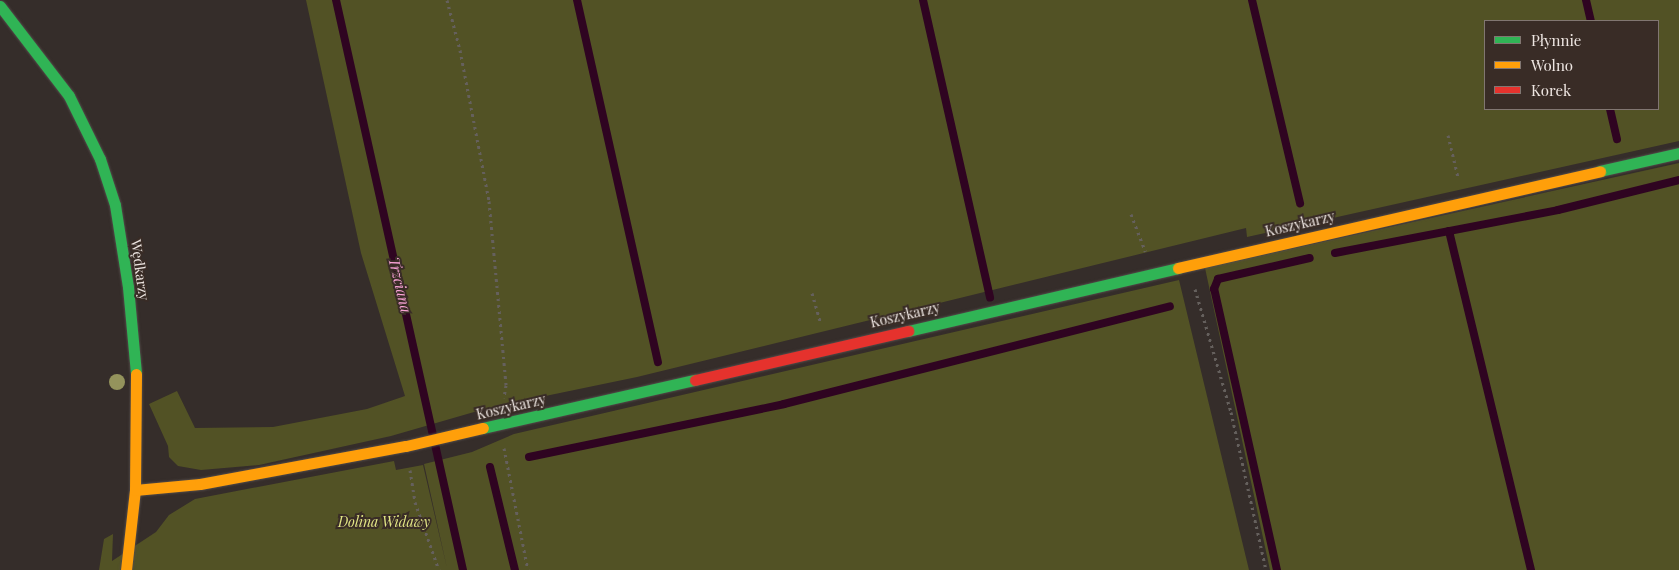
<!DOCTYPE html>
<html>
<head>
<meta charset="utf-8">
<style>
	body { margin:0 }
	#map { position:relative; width:1679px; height:570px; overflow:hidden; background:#352d2a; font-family:"Playfair Display",serif }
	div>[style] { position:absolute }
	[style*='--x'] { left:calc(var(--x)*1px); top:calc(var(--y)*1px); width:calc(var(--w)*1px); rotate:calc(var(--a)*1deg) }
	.green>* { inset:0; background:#525225 }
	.stream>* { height:8px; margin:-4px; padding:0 4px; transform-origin:4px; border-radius:4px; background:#2f0421 }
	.path>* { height:3px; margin-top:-1.5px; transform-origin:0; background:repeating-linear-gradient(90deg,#65605d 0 2.5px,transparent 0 6.5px) }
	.roads { filter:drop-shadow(0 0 1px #524b49) drop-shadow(0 0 1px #524b49) }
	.fast>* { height:11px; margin:-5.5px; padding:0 5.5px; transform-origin:5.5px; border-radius:5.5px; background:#30b455 }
	.slow>* { height:11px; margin:-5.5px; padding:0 5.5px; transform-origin:5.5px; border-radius:5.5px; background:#ff9f0a }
	.jam>* { height:11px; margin:-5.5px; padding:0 5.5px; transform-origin:5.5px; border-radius:5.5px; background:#e5322d }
	.trees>* { width:16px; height:16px; margin:-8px; border-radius:50%; background:#94935c }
	span { translate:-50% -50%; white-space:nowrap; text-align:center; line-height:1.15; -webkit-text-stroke:4px #392c26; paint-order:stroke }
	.street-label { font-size:14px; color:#ede5e1 }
	.park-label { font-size:14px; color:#e2e685; font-style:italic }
	.water-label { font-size:15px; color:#fba4d8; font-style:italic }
	.legend { position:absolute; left:1484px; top:20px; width:175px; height:90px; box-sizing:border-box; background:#392c26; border:1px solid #817671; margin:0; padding:6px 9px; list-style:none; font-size:15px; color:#ede5e1 }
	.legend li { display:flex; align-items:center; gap:10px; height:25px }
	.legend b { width:25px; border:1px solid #817671 }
</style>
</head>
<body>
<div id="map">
	<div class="green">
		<div style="clip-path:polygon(evenodd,306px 0,1679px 0,1679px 141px,1247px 237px,1246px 228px,637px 377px,488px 408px,391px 436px,259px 465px,201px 470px,178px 466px,169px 457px,168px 446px,149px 404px,177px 391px,195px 428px,273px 427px,367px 409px,405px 396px,361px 253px,306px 0,1485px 21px,1658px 21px,1658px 109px,1485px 109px,1485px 21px)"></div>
		<div style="clip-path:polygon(1679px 163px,1679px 570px,1270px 570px,1205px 268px)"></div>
		<div style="clip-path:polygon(1179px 280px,1249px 570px,99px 570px,104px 539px,113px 534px,112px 561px,156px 532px,169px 515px,195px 499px,394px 461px,396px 470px,423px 465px,447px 568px,424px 464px,472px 452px,514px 434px)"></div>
	</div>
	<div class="stream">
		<div style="--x:336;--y:0;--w:584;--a:77.44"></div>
		<div style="--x:577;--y:0;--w:371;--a:77.4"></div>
		<div style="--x:923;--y:0;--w:305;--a:77.3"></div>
		<div style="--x:1252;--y:0;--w:209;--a:76.7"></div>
		<div style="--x:1586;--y:0;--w:22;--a:77"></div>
		<div style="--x:1610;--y:109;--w:31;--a:77"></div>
		<div style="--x:1449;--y:231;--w:349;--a:76.4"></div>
		<div style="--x:1335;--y:253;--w:227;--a:-10.9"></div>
		<div style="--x:1558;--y:210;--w:125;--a:-13.9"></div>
		<div style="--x:529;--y:457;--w:260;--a:-11.7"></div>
		<div style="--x:784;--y:404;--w:398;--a:-14.2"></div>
		<div style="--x:490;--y:467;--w:106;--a:76.4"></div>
		<div style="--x:1277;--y:570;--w:288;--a:-102.6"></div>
		<div style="--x:1214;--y:289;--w:11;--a:-68"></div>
		<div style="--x:1218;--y:279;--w:94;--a:-12.9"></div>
	</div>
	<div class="path">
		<div style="--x:447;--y:0;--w:52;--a:75.4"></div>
		<div style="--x:460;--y:50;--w:154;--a:79.1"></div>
		<div style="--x:489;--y:201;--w:185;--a:84.7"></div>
		<div style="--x:506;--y:385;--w:13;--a:99"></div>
		<div style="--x:1448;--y:135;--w:43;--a:76.6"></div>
		<div style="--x:1131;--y:214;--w:40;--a:69"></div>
		<div style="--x:1195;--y:289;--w:128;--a:73.7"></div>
		<div style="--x:1231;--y:412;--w:162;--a:77.5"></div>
		<div style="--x:812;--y:293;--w:32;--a:74"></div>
		<div style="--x:504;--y:448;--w:124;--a:78.9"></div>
		<div style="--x:410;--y:470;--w:32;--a:81"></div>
		<div style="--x:415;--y:502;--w:72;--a:70.6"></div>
	</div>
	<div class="roads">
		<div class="fast">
			<div style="--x:0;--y:6;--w:113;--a:52.5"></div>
			<div style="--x:69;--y:96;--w:70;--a:63.8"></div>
			<div style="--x:100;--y:159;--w:48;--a:71.9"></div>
			<div style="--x:115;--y:205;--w:83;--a:81"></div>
			<div style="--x:128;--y:287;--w:87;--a:84.7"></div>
			<div style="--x:1600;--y:171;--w:81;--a:-12.8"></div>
			<div style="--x:908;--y:331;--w:277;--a:-13.1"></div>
			<div style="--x:483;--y:428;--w:217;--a:-12.8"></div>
		</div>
		<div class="slow">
			<div style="--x:1178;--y:268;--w:433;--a:-12.9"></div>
			<div style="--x:135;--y:490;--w:65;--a:-5.3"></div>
			<div style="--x:200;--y:484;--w:209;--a:-10.5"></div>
			<div style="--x:406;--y:446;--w:79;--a:-13.2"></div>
			<div style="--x:126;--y:570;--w:81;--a:-83.6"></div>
			<div style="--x:135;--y:490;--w:116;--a:-89.5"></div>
		</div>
		<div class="jam">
			<div style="--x:695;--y:380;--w:219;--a:-13"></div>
		</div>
	</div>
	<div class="trees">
		<div style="left:117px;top:382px"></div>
	</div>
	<div class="street-label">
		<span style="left:1300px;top:224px;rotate:-13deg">Koszykarzy</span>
		<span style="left:140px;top:270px;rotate:82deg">Wędkarzy</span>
		<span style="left:905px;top:315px;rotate:-13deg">Koszykarzy</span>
		<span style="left:511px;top:407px;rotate:-13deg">Koszykarzy</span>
	</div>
	<div class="park-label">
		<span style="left:384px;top:522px">Dolina Widawy</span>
	</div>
	<div class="water-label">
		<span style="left:400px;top:285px;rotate:77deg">Trzciana</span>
	</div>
	<ul class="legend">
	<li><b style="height:6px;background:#30b455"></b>Płynnie</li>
	<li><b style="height:6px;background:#ff9f0a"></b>Wolno</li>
	<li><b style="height:6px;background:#e5322d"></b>Korek</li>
	</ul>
</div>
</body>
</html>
